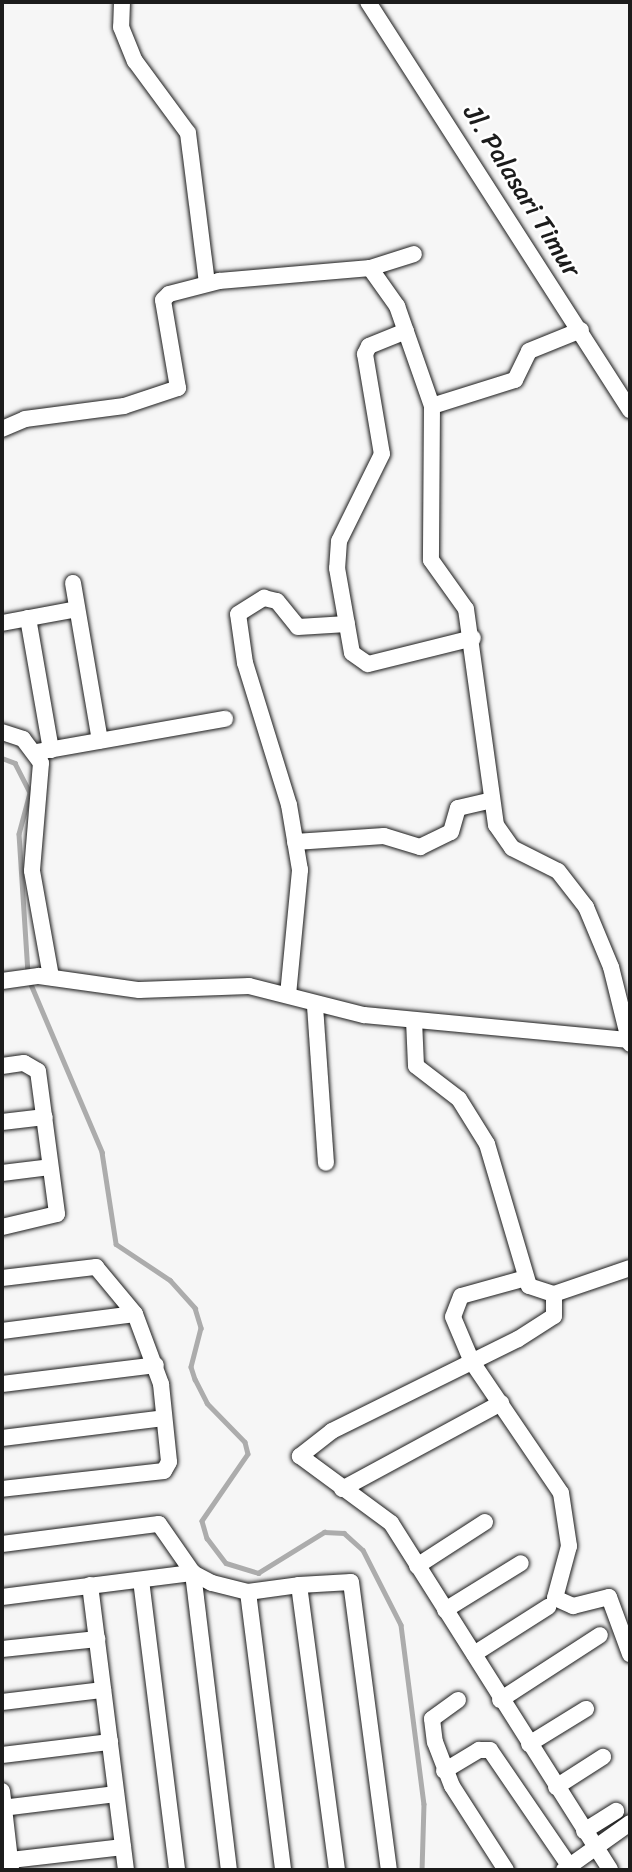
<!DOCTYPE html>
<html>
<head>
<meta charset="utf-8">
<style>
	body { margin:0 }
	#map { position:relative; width:632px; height:1872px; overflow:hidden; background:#f6f6f6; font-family:Sriracha,sans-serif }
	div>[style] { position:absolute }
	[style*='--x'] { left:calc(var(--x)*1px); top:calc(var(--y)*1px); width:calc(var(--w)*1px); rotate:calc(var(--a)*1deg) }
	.stream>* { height:4.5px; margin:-2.25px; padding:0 2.25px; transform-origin:2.25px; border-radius:2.25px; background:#acacac }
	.roads { filter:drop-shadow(0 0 2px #1c1c1c) drop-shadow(0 0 2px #1c1c1c) }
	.minor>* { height:16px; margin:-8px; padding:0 8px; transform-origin:8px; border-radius:8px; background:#fff }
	span { translate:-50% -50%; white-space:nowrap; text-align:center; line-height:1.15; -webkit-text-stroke:5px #fff; paint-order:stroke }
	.street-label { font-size:26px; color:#1c1c1c }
	.frame { position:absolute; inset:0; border:4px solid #1c1c1c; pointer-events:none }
</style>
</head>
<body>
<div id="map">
	<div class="stream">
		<div style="--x:2;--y:758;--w:14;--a:21"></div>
		<div style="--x:15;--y:763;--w:34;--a:63"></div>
		<div style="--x:30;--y:793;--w:42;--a:105"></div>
		<div style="--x:19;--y:834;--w:139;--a:86.3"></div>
		<div style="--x:30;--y:982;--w:185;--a:67"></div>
		<div style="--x:102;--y:1152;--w:93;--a:81.3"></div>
		<div style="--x:116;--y:1244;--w:65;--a:33.7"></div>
		<div style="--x:170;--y:1280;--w:38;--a:48"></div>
		<div style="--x:195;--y:1308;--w:21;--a:73"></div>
		<div style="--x:201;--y:1328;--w:40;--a:104.4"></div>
		<div style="--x:191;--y:1367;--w:13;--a:72"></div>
		<div style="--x:195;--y:1379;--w:27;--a:63"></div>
		<div style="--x:207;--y:1403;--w:54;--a:45.7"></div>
		<div style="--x:245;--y:1442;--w:12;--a:76"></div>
		<div style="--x:248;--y:1454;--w:81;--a:124.5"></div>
		<div style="--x:202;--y:1521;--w:18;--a:74"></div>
		<div style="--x:207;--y:1538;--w:31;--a:53"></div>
		<div style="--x:226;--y:1563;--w:34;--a:17"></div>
		<div style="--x:258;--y:1573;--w:78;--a:-31.8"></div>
		<div style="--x:324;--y:1532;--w:20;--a:3"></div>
		<div style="--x:344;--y:1533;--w:25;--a:42"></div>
		<div style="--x:363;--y:1550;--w:84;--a:63.1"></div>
		<div style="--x:401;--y:1625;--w:180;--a:82.7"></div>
		<div style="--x:424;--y:1804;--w:66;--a:91.7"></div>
	</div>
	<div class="roads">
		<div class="minor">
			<div style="--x:122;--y:2;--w:25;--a:92"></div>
			<div style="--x:121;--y:27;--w:37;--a:68"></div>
			<div style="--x:135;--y:61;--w:89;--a:53.6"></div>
			<div style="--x:188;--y:133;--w:151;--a:82.8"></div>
			<div style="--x:368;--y:2;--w:485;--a:57.3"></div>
			<div style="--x:370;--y:268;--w:46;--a:-17.7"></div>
			<div style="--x:406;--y:331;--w:40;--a:158"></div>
			<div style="--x:369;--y:346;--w:9;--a:117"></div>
			<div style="--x:365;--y:354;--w:101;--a:80.4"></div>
			<div style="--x:382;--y:454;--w:97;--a:116.3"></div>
			<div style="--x:339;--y:541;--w:27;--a:94"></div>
			<div style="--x:337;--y:568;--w:86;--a:80"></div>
			<div style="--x:352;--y:653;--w:19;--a:35"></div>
			<div style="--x:368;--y:664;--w:108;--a:-13.9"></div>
			<div style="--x:432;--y:406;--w:87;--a:-17.4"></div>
			<div style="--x:515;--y:380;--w:32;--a:-64"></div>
			<div style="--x:529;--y:351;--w:56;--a:-22"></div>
			<div style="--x:2;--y:429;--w:25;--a:-23"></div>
			<div style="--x:25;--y:419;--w:100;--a:-7.5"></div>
			<div style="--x:124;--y:406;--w:57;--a:-18.4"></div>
			<div style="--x:178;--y:388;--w:89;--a:-99.7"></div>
			<div style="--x:163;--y:300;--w:8;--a:-45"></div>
			<div style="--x:169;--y:294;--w:52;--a:-14.6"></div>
			<div style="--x:219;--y:281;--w:152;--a:-4.9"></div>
			<div style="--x:370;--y:268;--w:47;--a:54.6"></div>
			<div style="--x:397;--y:306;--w:106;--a:70.7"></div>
			<div style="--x:432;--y:406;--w:154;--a:90.4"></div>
			<div style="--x:431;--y:560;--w:60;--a:54.5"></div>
			<div style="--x:466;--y:609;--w:218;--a:82.1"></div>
			<div style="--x:496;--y:825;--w:28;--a:55"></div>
			<div style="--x:512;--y:848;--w:51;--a:26.6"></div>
			<div style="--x:558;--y:871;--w:46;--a:52.1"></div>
			<div style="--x:586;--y:907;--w:65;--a:67.4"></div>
			<div style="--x:611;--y:967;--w:79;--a:76.1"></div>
			<div style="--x:73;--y:583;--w:160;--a:80.3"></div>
			<div style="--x:28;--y:618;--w:134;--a:80.1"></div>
			<div style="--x:2;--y:623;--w:76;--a:-10.6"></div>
			<div style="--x:2;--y:732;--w:22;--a:18"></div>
			<div style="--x:23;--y:739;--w:30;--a:53"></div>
			<div style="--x:41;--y:763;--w:108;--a:94.8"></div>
			<div style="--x:32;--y:871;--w:108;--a:79.8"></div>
			<div style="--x:37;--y:752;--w:191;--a:-10"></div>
			<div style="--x:295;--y:842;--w:89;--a:-3.9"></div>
			<div style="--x:384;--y:836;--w:38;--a:17"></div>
			<div style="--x:420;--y:847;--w:34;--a:-26"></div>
			<div style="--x:451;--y:832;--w:25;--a:-74"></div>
			<div style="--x:458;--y:808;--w:32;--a:-13"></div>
			<div style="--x:2;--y:981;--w:37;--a:-8"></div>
			<div style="--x:39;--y:976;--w:101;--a:8"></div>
			<div style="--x:139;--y:990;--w:110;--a:-2.1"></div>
			<div style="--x:249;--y:986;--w:119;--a:14.2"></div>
			<div style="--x:364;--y:1015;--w:267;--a:5.4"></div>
			<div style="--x:288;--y:995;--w:126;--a:-84.5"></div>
			<div style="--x:300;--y:870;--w:66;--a:-99.6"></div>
			<div style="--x:289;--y:805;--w:149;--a:-107.2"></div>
			<div style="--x:245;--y:663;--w:49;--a:-98.1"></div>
			<div style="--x:238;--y:614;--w:31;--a:-32"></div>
			<div style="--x:264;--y:598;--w:13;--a:13"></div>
			<div style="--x:277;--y:601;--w:33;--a:51"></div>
			<div style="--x:298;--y:627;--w:49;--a:-3.5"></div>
			<div style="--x:315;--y:1006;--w:157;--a:86"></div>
			<div style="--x:414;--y:1020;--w:46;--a:87.5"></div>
			<div style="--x:416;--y:1066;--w:54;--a:37.5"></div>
			<div style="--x:459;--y:1099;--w:53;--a:58.1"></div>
			<div style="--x:487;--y:1144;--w:148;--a:73.5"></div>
			<div style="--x:529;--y:1286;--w:26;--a:18"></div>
			<div style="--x:554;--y:1294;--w:80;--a:-18.9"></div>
			<div style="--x:2;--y:1066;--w:22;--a:-8"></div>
			<div style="--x:24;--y:1063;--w:16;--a:30"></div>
			<div style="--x:38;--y:1071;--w:144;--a:82.4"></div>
			<div style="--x:57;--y:1214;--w:57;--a:166.7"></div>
			<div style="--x:2;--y:1122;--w:43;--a:-6.6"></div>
			<div style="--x:2;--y:1173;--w:48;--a:-7.1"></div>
			<div style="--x:2;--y:1278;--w:95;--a:-6.7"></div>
			<div style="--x:96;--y:1267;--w:61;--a:50.3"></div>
			<div style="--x:526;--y:1278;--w:67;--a:164.5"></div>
			<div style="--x:461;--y:1296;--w:22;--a:111"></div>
			<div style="--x:453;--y:1317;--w:49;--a:67.1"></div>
			<div style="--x:472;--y:1362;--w:158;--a:55.8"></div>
			<div style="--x:561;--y:1493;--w:54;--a:81.4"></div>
			<div style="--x:569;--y:1546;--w:54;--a:105.1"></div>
			<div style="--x:555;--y:1598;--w:20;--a:24"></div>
			<div style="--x:573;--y:1606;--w:37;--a:-14"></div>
			<div style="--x:609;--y:1597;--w:61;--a:69.8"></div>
			<div style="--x:554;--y:1294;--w:22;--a:90"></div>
			<div style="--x:554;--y:1316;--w:43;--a:147.4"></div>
			<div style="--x:518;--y:1339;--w:208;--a:153.7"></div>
			<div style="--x:332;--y:1431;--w:41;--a:142"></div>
			<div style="--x:300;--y:1456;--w:113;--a:36.4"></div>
			<div style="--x:391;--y:1523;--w:410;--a:57.7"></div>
			<div style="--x:2;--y:1331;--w:134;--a:-7.3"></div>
			<div style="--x:135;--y:1314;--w:75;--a:69.6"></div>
			<div style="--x:161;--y:1384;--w:78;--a:84.1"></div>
			<div style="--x:169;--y:1462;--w:10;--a:119"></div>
			<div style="--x:164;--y:1471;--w:163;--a:173.7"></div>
			<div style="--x:2;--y:1384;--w:155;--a:-7"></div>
			<div style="--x:2;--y:1438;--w:163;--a:-7"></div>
			<div style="--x:342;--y:1489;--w:181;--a:-28.4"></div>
			<div style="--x:2;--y:1544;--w:158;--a:-7.3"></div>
			<div style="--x:159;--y:1524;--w:60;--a:55.2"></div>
			<div style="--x:193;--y:1573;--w:21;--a:28"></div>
			<div style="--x:212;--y:1583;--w:37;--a:14"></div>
			<div style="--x:248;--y:1592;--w:51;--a:-7.8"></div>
			<div style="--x:299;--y:1585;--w:288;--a:82.4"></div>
			<div style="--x:417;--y:1566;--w:81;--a:-32.9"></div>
			<div style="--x:141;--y:1580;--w:292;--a:82.9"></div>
			<div style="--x:90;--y:1585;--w:287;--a:82.8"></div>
			<div style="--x:299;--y:1585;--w:52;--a:-3.3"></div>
			<div style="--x:351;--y:1582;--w:290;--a:82.5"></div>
			<div style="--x:248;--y:1592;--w:280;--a:82.8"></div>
			<div style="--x:2;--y:1597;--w:193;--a:-7.2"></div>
			<div style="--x:193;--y:1573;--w:299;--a:83.1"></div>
			<div style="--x:445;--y:1610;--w:89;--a:-31.7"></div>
			<div style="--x:2;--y:1649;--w:96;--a:-6"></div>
			<div style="--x:474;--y:1654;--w:88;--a:-32.4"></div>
			<div style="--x:458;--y:1700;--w:32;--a:144"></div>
			<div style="--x:432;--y:1719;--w:23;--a:83"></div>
			<div style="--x:435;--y:1742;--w:47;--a:68.9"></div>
			<div style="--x:452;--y:1786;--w:100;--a:57.3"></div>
			<div style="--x:500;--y:1700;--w:119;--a:-33"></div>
			<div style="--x:2;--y:1702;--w:102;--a:-6.8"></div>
			<div style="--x:529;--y:1744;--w:67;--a:-31.6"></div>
			<div style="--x:2;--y:1755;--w:109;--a:-6.9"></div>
			<div style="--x:444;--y:1771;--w:41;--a:-31"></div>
			<div style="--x:479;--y:1750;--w:11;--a:0"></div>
			<div style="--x:490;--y:1750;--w:142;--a:55.6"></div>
			<div style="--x:556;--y:1787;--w:56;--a:-32.6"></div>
			<div style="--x:2;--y:1791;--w:79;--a:83.4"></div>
			<div style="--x:2;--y:1808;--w:115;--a:-7"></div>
			<div style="--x:584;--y:1831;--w:38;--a:-32"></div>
			<div style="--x:2;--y:1861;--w:122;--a:-6.6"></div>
			<div style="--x:564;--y:1870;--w:81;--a:-35.5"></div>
		</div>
	</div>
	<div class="street-label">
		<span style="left:522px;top:191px;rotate:58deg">Jl. Palasari Timur</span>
	</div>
	<div class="frame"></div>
</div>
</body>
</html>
